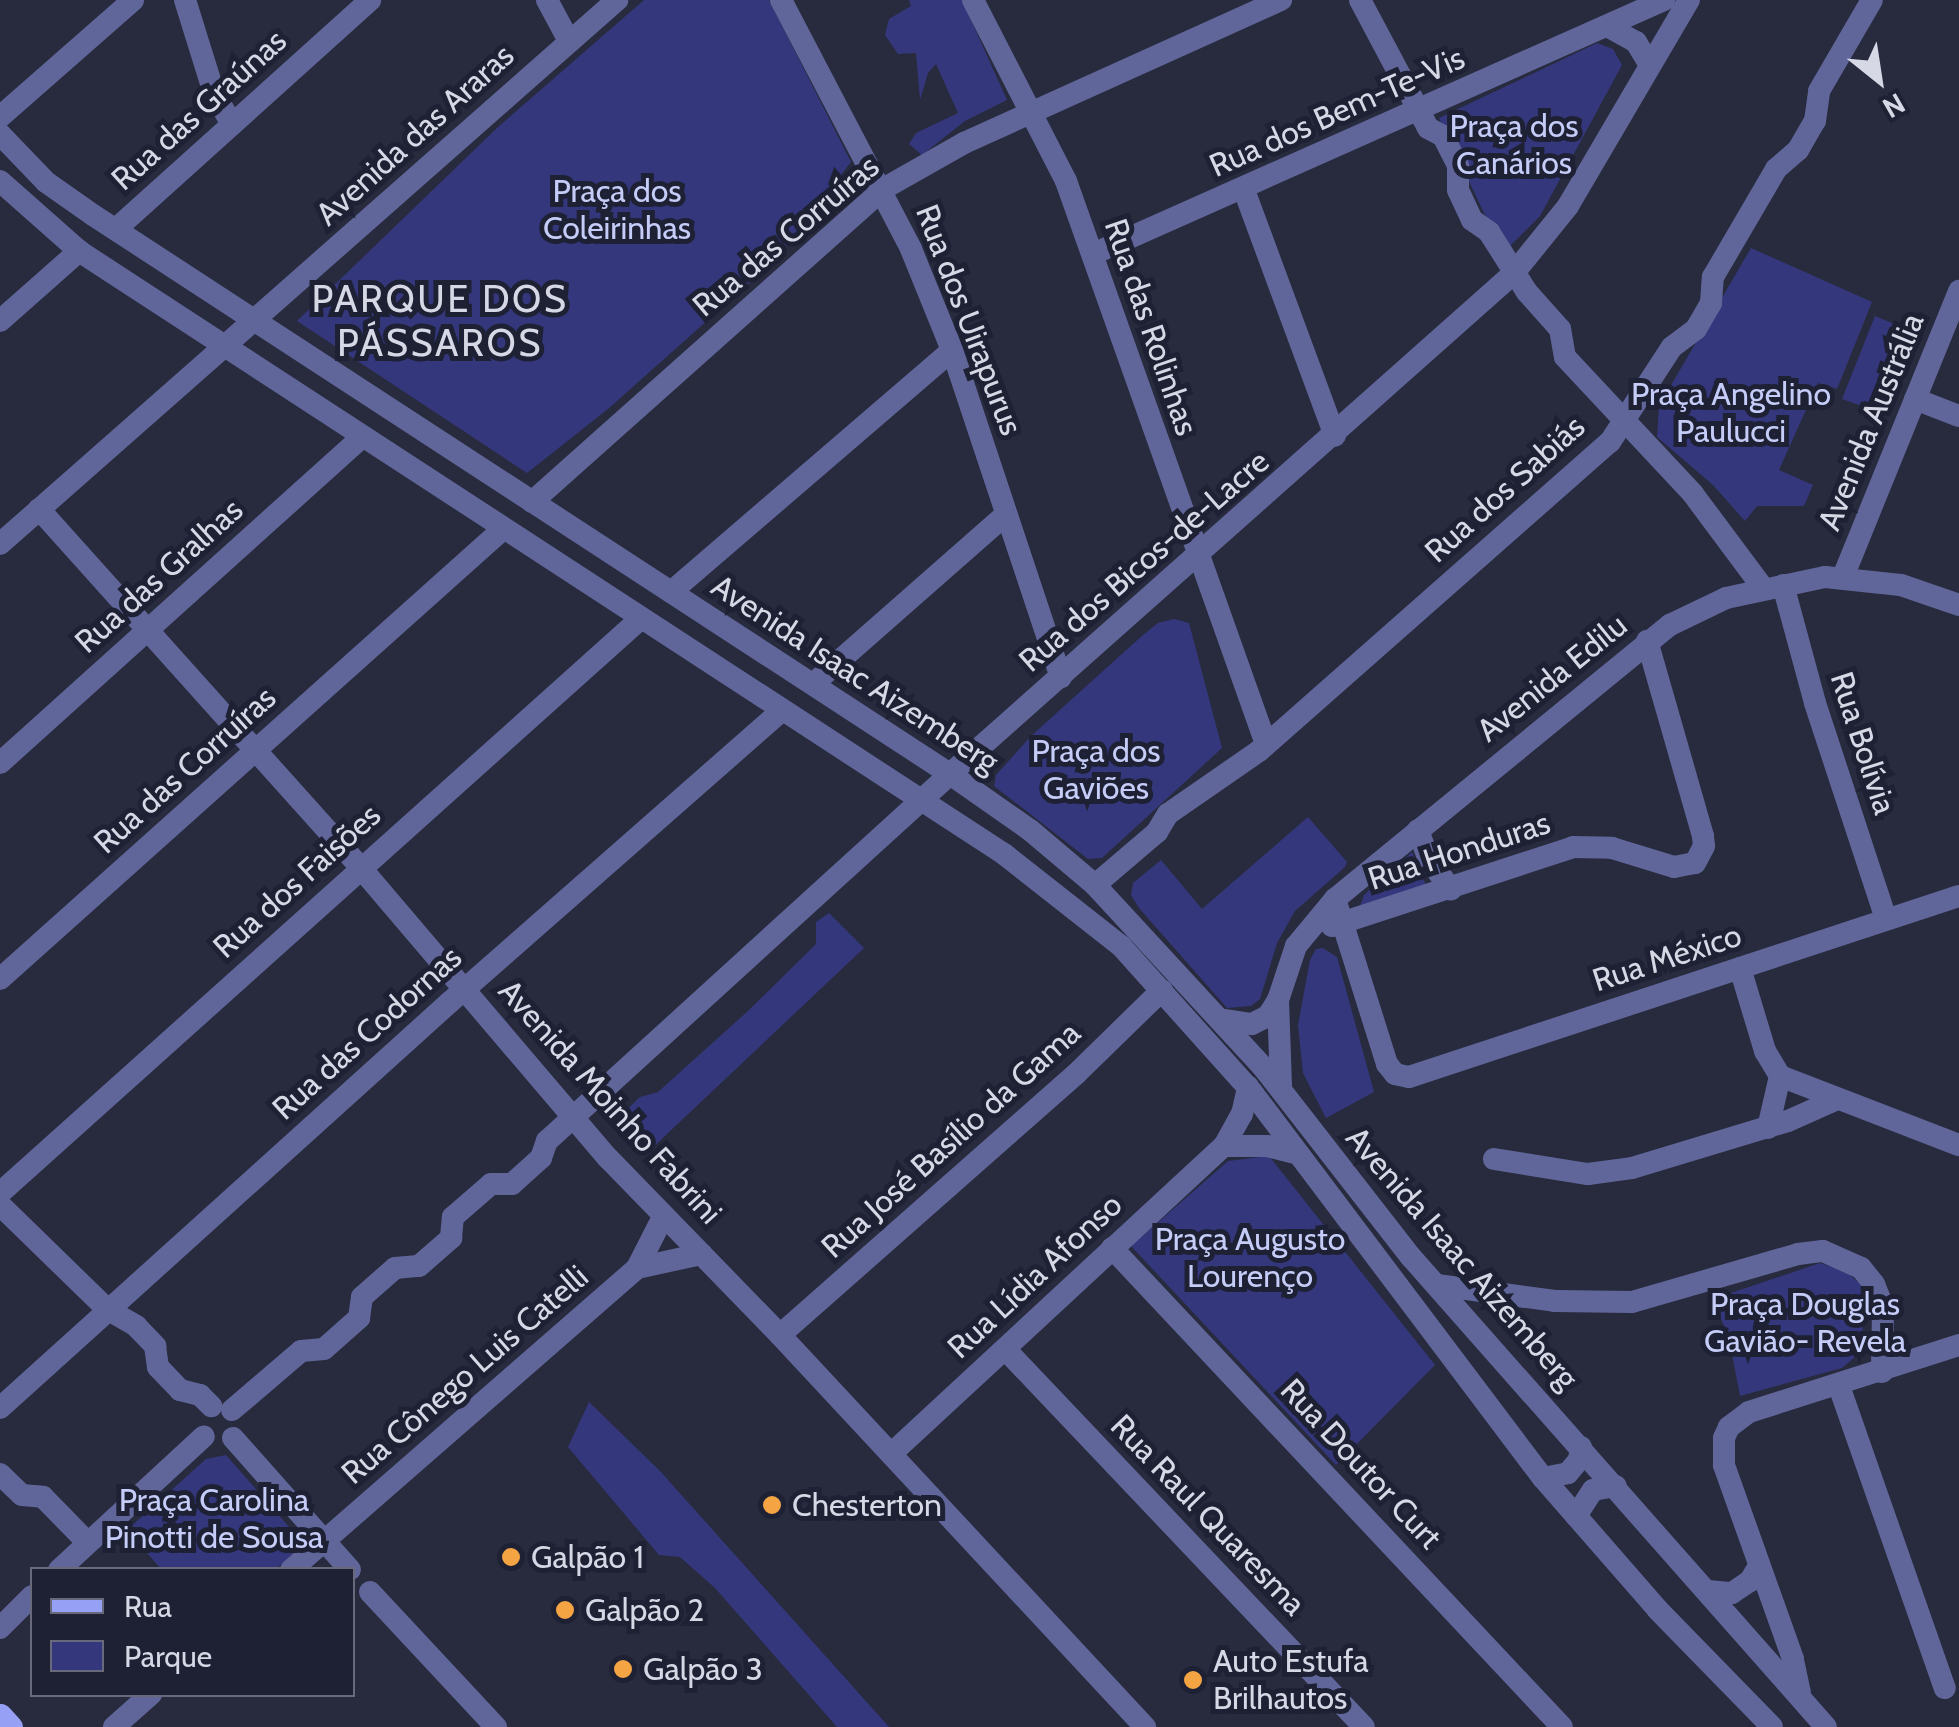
<!DOCTYPE html>
<html>
<head>
<meta charset="utf-8">
<style>
	body { margin:0 }
	#map { position:relative; width:1959px; height:1727px; overflow:hidden; background:#282b3e; font-family:Cabin,sans-serif }
	div>[style] { position:absolute }
	[style*='--x'] { left:calc(var(--x)*1px); top:calc(var(--y)*1px); width:calc(var(--w)*1px); rotate:calc(var(--a)*1deg) }
	.green>* { inset:0; background:#34377c }
	.minor>* { height:22px; margin:-11px; padding:0 11px; transform-origin:11px; border-radius:11px; background:#60669a }
	.major>* { height:25px; margin:-12.5px; padding:0 12.5px; transform-origin:12.5px; border-radius:12.5px; background:#96a1f6 }
	.dots>* { width:28px; height:28px; translate:-50% -50%; box-sizing:border-box; border:5px solid #1e2134; border-radius:50% }
	span { translate:-50% -50%; white-space:nowrap; text-align:center; line-height:1.15; -webkit-text-stroke:10px #1e2134; paint-order:stroke }
	.street-label { font-size:32px; color:#d6d8e5 }
	.park-label { font-size:32px; color:#c4ccf7 }
	.poi-label { font-size:32px; color:#d6d8e5 }
	.left { translate:0 -50%; text-align:left }
	.quarter-label { font-size:38px; color:#d6d8e5; letter-spacing:2.5px }
	.legend { position:absolute; left:30px; top:1567px; width:325px; height:130px; box-sizing:border-box; background:#1e2134; border:2px solid #686a7b; margin:0; padding:12px 18px; list-style:none; font-size:30px; color:#d6d8e5 }
	.legend li { display:flex; align-items:center; gap:20px; height:50px }
	.legend b { width:50px; border:2px solid #686a7b }
	.north { position:absolute; left:1829px; top:30px; width:100px; height:100px; -webkit-text-stroke:8px #1e2134; paint-order:stroke; rotate:150deg; font-size:28px; font-weight:700; line-height:40px; text-align:center; color:#d6d8e5 }
	.north::after { content:''; display:block; margin:auto; width:35px; height:45px; background:#d6d8e5; clip-path:polygon(50% 0,100% 100%,50% 72%,0 100%) }
</style>
</head>
<body>
<div id="map">
	<div class="green">
		<div style="clip-path:polygon(644px 0,769px 0,851px 162px,774px 261px,608px 409px,527px 473px,297px 321px,498px 127px)"></div>
		<div style="clip-path:polygon(909px 0,962px 0,1007px 100px,965px 121px,922px 155px,909px 144px,916px 133px,958px 113px,936px 64px,928px 73px,920px 100px,916px 53px,898px 54px,885px 35px,889px 19px,911px 6px)"></div>
		<div style="clip-path:polygon(1597px 43px,1613px 49px,1622px 65px,1540px 216px,1503px 253px,1439px 118px)"></div>
		<div style="clip-path:polygon(1751px 248px,1872px 302px,1837px 389px,1818px 383px,1779px 470px,1813px 485px,1804px 506px,1757px 506px,1745px 521px,1713px 485px,1657px 437px,1659px 406px)"></div>
		<div style="clip-path:polygon(1875px 316px,1911px 331px,1876px 411px,1842px 399px)"></div>
		<div style="clip-path:polygon(1174px 619px,1189px 623px,1222px 748px,1102px 858px,1088px 859px,994px 786px,996px 775px,1031px 736px,1143px 635px,1158px 623px)"></div>
		<div style="clip-path:polygon(1308px 817px,1347px 862px,1345px 867px,1295px 911px,1277px 943px,1260px 999px,1251px 1006px,1227px 1008px,1139px 908px,1131px 895px,1133px 883px,1161px 860px,1202px 909px)"></div>
		<div style="clip-path:polygon(1412px 852px,1428px 890px,1360px 906px,1364px 895px)"></div>
		<div style="clip-path:polygon(829px 913px,864px 948px,649px 1151px,631px 1148px,614px 1123px,620px 1116px,640px 1097px,658px 1092px,749px 1010px,816px 944px,816px 922px)"></div>
		<div style="clip-path:polygon(1323px 948px,1337px 957px,1374px 1092px,1326px 1118px,1303px 1073px,1298px 1025px,1310px 960px,1316px 949px)"></div>
		<div style="clip-path:polygon(1269px 1156px,1435px 1365px,1336px 1465px,1131px 1246px,1228px 1161px)"></div>
		<div style="clip-path:polygon(1820px 1263px,1845px 1271px,1864px 1287px,1862px 1351px,1842px 1368px,1740px 1396px,1729px 1339px,1713px 1299px)"></div>
		<div style="clip-path:polygon(589px 1402px,660px 1471px,889px 1727px,837px 1727px,715px 1588px,680px 1557px,659px 1555px,568px 1447px)"></div>
		<div style="clip-path:polygon(226px 1455px,304px 1544px,276px 1569px,161px 1569px,127px 1530px,206px 1459px)"></div>
	</div>
	<div class="minor">
		<div style="--x:185;--y:0;--w:97;--a:72.7"></div>
		<div style="--x:214;--y:93;--w:36;--a:60"></div>
		<div style="--x:547;--y:0;--w:47;--a:61.8"></div>
		<div style="--x:781;--y:0;--w:281;--a:62.4"></div>
		<div style="--x:911;--y:249;--w:109;--a:67.9"></div>
		<div style="--x:952;--y:350;--w:345;--a:71.6"></div>
		<div style="--x:973;--y:0;--w:203;--a:62.8"></div>
		<div style="--x:1066;--y:181;--w:594;--a:70.44"></div>
		<div style="--x:1360;--y:0;--w:145;--a:62"></div>
		<div style="--x:1428;--y:128;--w:17;--a:28"></div>
		<div style="--x:1443;--y:136;--w:34;--a:63"></div>
		<div style="--x:1458;--y:166;--w:24;--a:90"></div>
		<div style="--x:1458;--y:190;--w:33;--a:65"></div>
		<div style="--x:1472;--y:220;--w:21;--a:35"></div>
		<div style="--x:1489;--y:232;--w:71;--a:57.7"></div>
		<div style="--x:1527;--y:292;--w:50;--a:48.3"></div>
		<div style="--x:1560;--y:329;--w:28;--a:80"></div>
		<div style="--x:1565;--y:357;--w:187;--a:46.9"></div>
		<div style="--x:1693;--y:494;--w:117;--a:53.3"></div>
		<div style="--x:1607;--y:26;--w:33;--a:29"></div>
		<div style="--x:1636;--y:42;--w:27;--a:59"></div>
		<div style="--x:0;--y:117;--w:177;--a:-41.3"></div>
		<div style="--x:0;--y:134;--w:66;--a:46.2"></div>
		<div style="--x:46;--y:182;--w:57;--a:35.1"></div>
		<div style="--x:93;--y:215;--w:1023;--a:33.12"></div>
		<div style="--x:950;--y:774;--w:98;--a:35"></div>
		<div style="--x:1030;--y:830;--w:85;--a:40.2"></div>
		<div style="--x:1095;--y:885;--w:248;--a:47.3"></div>
		<div style="--x:1263;--y:1067;--w:241;--a:52.1"></div>
		<div style="--x:1411;--y:1257;--w:627;--a:48.56"></div>
		<div style="--x:0;--y:181;--w:106;--a:41.5"></div>
		<div style="--x:79;--y:251;--w:1104;--a:33.1"></div>
		<div style="--x:1004;--y:854;--w:149;--a:38.2"></div>
		<div style="--x:1121;--y:946;--w:196;--a:48.1"></div>
		<div style="--x:1252;--y:1092;--w:483;--a:53"></div>
		<div style="--x:1543;--y:1478;--w:175;--a:48.9"></div>
		<div style="--x:1658;--y:1610;--w:163;--a:45.7"></div>
		<div style="--x:1244;--y:190;--w:262;--a:69.7"></div>
		<div style="--x:116;--y:229;--w:342;--a:-42"></div>
		<div style="--x:1093;--y:254;--w:625;--a:-23.98"></div>
		<div style="--x:0;--y:321;--w:106;--a:-41.5"></div>
		<div style="--x:1915;--y:399;--w:47;--a:21.1"></div>
		<div style="--x:532;--y:502;--w:470;--a:-41.7"></div>
		<div style="--x:883;--y:189;--w:93;--a:-29.6"></div>
		<div style="--x:964;--y:143;--w:348;--a:-24.3"></div>
		<div style="--x:39;--y:509;--w:481;--a:48.1"></div>
		<div style="--x:360;--y:867;--w:382;--a:49.6"></div>
		<div style="--x:608;--y:1158;--w:247;--a:45.8"></div>
		<div style="--x:780;--y:1335;--w:536;--a:47.04"></div>
		<div style="--x:0;--y:544;--w:823;--a:-41.4"></div>
		<div style="--x:1843;--y:577;--w:309;--a:-67.9"></div>
		<div style="--x:1783;--y:585;--w:122;--a:74.8"></div>
		<div style="--x:1815;--y:703;--w:227;--a:71.8"></div>
		<div style="--x:671;--y:592;--w:371;--a:-40.7"></div>
		<div style="--x:813;--y:684;--w:254;--a:-41.3"></div>
		<div style="--x:0;--y:763;--w:487;--a:-42"></div>
		<div style="--x:1418;--y:830;--w:30;--a:70"></div>
		<div style="--x:1428;--y:858;--w:39;--a:54"></div>
		<div style="--x:1095;--y:885;--w:82;--a:-40.5"></div>
		<div style="--x:1157;--y:832;--w:21;--a:-59"></div>
		<div style="--x:1168;--y:814;--w:111;--a:-34.7"></div>
		<div style="--x:1259;--y:751;--w:468;--a:-41.4"></div>
		<div style="--x:1610;--y:442;--w:113;--a:-56.9"></div>
		<div style="--x:1672;--y:347;--w:30;--a:-37"></div>
		<div style="--x:1696;--y:329;--w:30;--a:-60"></div>
		<div style="--x:1711;--y:303;--w:26;--a:-86"></div>
		<div style="--x:1713;--y:277;--w:125;--a:-59.7"></div>
		<div style="--x:1776;--y:169;--w:29;--a:-41"></div>
		<div style="--x:1798;--y:150;--w:34;--a:-60"></div>
		<div style="--x:1815;--y:121;--w:30;--a:-82"></div>
		<div style="--x:1819;--y:91;--w:105;--a:-59.8"></div>
		<div style="--x:1335;--y:899;--w:173;--a:72.5"></div>
		<div style="--x:1387;--y:1064;--w:13;--a:51"></div>
		<div style="--x:1395;--y:1074;--w:14;--a:12"></div>
		<div style="--x:1409;--y:1077;--w:579;--a:-18.22"></div>
		<div style="--x:1332;--y:926;--w:254;--a:-18.1"></div>
		<div style="--x:1573;--y:847;--w:39;--a:1"></div>
		<div style="--x:1612;--y:848;--w:65;--a:17"></div>
		<div style="--x:1674;--y:867;--w:21;--a:-11"></div>
		<div style="--x:1695;--y:863;--w:19;--a:-62"></div>
		<div style="--x:1704;--y:846;--w:10;--a:-96"></div>
		<div style="--x:1703;--y:836;--w:203;--a:-106"></div>
		<div style="--x:1740;--y:968;--w:87;--a:73.2"></div>
		<div style="--x:1765;--y:1051;--w:29;--a:59"></div>
		<div style="--x:1780;--y:1076;--w:192;--a:21.1"></div>
		<div style="--x:0;--y:979;--w:675;--a:-41.82"></div>
		<div style="--x:1278;--y:1000;--w:88;--a:88"></div>
		<div style="--x:1219;--y:1019;--w:33;--a:9"></div>
		<div style="--x:1252;--y:1024;--w:18;--a:-27"></div>
		<div style="--x:1268;--y:1016;--w:19;--a:-58"></div>
		<div style="--x:1278;--y:1000;--w:57;--a:-71.6"></div>
		<div style="--x:1296;--y:946;--w:61;--a:-50.3"></div>
		<div style="--x:1335;--y:899;--w:433;--a:-39.3"></div>
		<div style="--x:1670;--y:625;--w:62;--a:-25.7"></div>
		<div style="--x:1726;--y:598;--w:101;--a:-12"></div>
		<div style="--x:1825;--y:577;--w:76;--a:6"></div>
		<div style="--x:1901;--y:585;--w:61;--a:19"></div>
		<div style="--x:1768;--y:1128;--w:53;--a:-77"></div>
		<div style="--x:1224;--y:1146;--w:43;--a:0"></div>
		<div style="--x:1267;--y:1146;--w:32;--a:14"></div>
		<div style="--x:1494;--y:1159;--w:95;--a:9.1"></div>
		<div style="--x:1588;--y:1174;--w:44;--a:-7.8"></div>
		<div style="--x:1632;--y:1168;--w:163;--a:-16.8"></div>
		<div style="--x:1788;--y:1121;--w:51;--a:-24.1"></div>
		<div style="--x:0;--y:1193;--w:858;--a:-41.88"></div>
		<div style="--x:0;--y:1205;--w:149;--a:44.2"></div>
		<div style="--x:107;--y:1309;--w:34;--a:30"></div>
		<div style="--x:136;--y:1326;--w:28;--a:46"></div>
		<div style="--x:155;--y:1346;--w:21;--a:82"></div>
		<div style="--x:158;--y:1367;--w:32;--a:46"></div>
		<div style="--x:180;--y:1390;--w:21;--a:14"></div>
		<div style="--x:200;--y:1395;--w:16;--a:45"></div>
		<div style="--x:1112;--y:1248;--w:657;--a:46.79"></div>
		<div style="--x:637;--y:1268;--w:66;--a:-12.3"></div>
		<div style="--x:1437;--y:1285;--w:119;--a:7.7"></div>
		<div style="--x:1555;--y:1301;--w:77;--a:0.7"></div>
		<div style="--x:1632;--y:1302;--w:173;--a:-16.1"></div>
		<div style="--x:1798;--y:1254;--w:25;--a:-7"></div>
		<div style="--x:1823;--y:1251;--w:42;--a:24.1"></div>
		<div style="--x:1861;--y:1268;--w:21;--a:51"></div>
		<div style="--x:1874;--y:1284;--w:24;--a:68"></div>
		<div style="--x:1883;--y:1306;--w:66;--a:90.9"></div>
		<div style="--x:780;--y:1335;--w:395;--a:-41.4"></div>
		<div style="--x:1076;--y:1074;--w:120;--a:-44.3"></div>
		<div style="--x:1005;--y:1349;--w:521;--a:46.48"></div>
		<div style="--x:1839;--y:1386;--w:320;--a:70.7"></div>
		<div style="--x:0;--y:1408;--w:606;--a:-42.06"></div>
		<div style="--x:450;--y:1002;--w:441;--a:-41.3"></div>
		<div style="--x:232;--y:1410;--w:91;--a:-40.5"></div>
		<div style="--x:301;--y:1351;--w:23;--a:-5"></div>
		<div style="--x:324;--y:1349;--w:47;--a:-41.5"></div>
		<div style="--x:359;--y:1318;--w:21;--a:-82"></div>
		<div style="--x:362;--y:1297;--w:44;--a:-41.3"></div>
		<div style="--x:395;--y:1268;--w:24;--a:-5"></div>
		<div style="--x:419;--y:1266;--w:43;--a:-41.2"></div>
		<div style="--x:451;--y:1238;--w:21;--a:-85"></div>
		<div style="--x:453;--y:1217;--w:50;--a:-41"></div>
		<div style="--x:491;--y:1184;--w:21;--a:0"></div>
		<div style="--x:512;--y:1184;--w:39;--a:-42"></div>
		<div style="--x:541;--y:1158;--w:18;--a:-71"></div>
		<div style="--x:547;--y:1141;--w:545;--a:-42.32"></div>
		<div style="--x:950;--y:774;--w:754;--a:-41.61"></div>
		<div style="--x:1514;--y:273;--w:86;--a:-51.1"></div>
		<div style="--x:1568;--y:206;--w:239;--a:-59.6"></div>
		<div style="--x:233;--y:1438;--w:176;--a:48.4"></div>
		<div style="--x:891;--y:1454;--w:454;--a:-42.8"></div>
		<div style="--x:1224;--y:1146;--w:37;--a:-61"></div>
		<div style="--x:1242;--y:1114;--w:28;--a:-77"></div>
		<div style="--x:0;--y:1474;--w:30;--a:44"></div>
		<div style="--x:22;--y:1495;--w:21;--a:5"></div>
		<div style="--x:43;--y:1497;--w:63;--a:45.6"></div>
		<div style="--x:1543;--y:1478;--w:25;--a:-11"></div>
		<div style="--x:1568;--y:1473;--w:17;--a:-50"></div>
		<div style="--x:1579;--y:1460;--w:13;--a:-81"></div>
		<div style="--x:1576;--y:1516;--w:31;--a:-57"></div>
		<div style="--x:1593;--y:1490;--w:23;--a:-10"></div>
		<div style="--x:59;--y:1570;--w:197;--a:-42.7"></div>
		<div style="--x:291;--y:1570;--w:459;--a:-41.1"></div>
		<div style="--x:637;--y:1268;--w:57;--a:-63"></div>
		<div style="--x:1708;--y:1591;--w:24;--a:5"></div>
		<div style="--x:1732;--y:1593;--w:22;--a:-34"></div>
		<div style="--x:1750;--y:1581;--w:17;--a:-59"></div>
		<div style="--x:370;--y:1592;--w:185;--a:47"></div>
		<div style="--x:0;--y:1628;--w:45;--a:-45"></div>
		<div style="--x:1800;--y:1693;--w:35;--a:-102"></div>
		<div style="--x:1793;--y:1659;--w:206;--a:-109.6"></div>
		<div style="--x:1724;--y:1465;--w:27;--a:-90"></div>
		<div style="--x:1724;--y:1438;--w:12;--a:-66"></div>
		<div style="--x:1729;--y:1427;--w:25;--a:-37"></div>
		<div style="--x:1749;--y:1412;--w:220;--a:-17.7"></div>
		<div style="--x:114;--y:1727;--w:50;--a:-41.7"></div>
	</div>
	<div class="major">
		<div style="--x:0;--y:1716;--w:15;--a:48"></div>
	</div>
	<div class="dots">
		<div style="left:772px;top:1505px;background:#f4a443"></div>
		<div style="left:511px;top:1557px;background:#f4a443"></div>
		<div style="left:565px;top:1610px;background:#f4a443"></div>
		<div style="left:623px;top:1669px;background:#f4a443"></div>
		<div style="left:1193px;top:1680px;background:#f4a443"></div>
	</div>
	<div class="street-label">
		<span style="left:199px;top:110px;rotate:-42deg">Rua das Graúnas</span>
		<span style="left:1337px;top:112px;rotate:-24deg">Rua dos Bem-Te-Vis</span>
		<span style="left:415px;top:135px;rotate:-42deg">Avenida das Araras</span>
		<span style="left:786px;top:236px;rotate:-40deg">Rua das Corruíras</span>
		<span style="left:969px;top:320px;rotate:69deg">Rua dos Uirapurus</span>
		<span style="left:1151px;top:327px;rotate:71deg">Rua das Rolinhas</span>
		<span style="left:1871px;top:422px;rotate:-68deg">Avenida Austrália</span>
		<span style="left:1505px;top:489px;rotate:-42deg">Rua dos Sabiás</span>
		<span style="left:1144px;top:561px;rotate:-41deg">Rua dos Bicos-de-Lacre</span>
		<span style="left:159px;top:576px;rotate:-42deg">Rua das Gralhas</span>
		<span style="left:855px;top:674px;rotate:33deg">Avenida Isaac Aizemberg</span>
		<span style="left:1552px;top:678px;rotate:-39deg">Avenida Edilu</span>
		<span style="left:1863px;top:743px;rotate:72deg">Rua Bolívia</span>
		<span style="left:185px;top:770px;rotate:-42deg">Rua das Corruíras</span>
		<span style="left:1459px;top:851px;rotate:-18deg">Rua Honduras</span>
		<span style="left:297px;top:881px;rotate:-42deg">Rua dos Faisões</span>
		<span style="left:1667px;top:958px;rotate:-18deg">Rua México</span>
		<span style="left:367px;top:1033px;rotate:-42deg">Rua das Codornas</span>
		<span style="left:610px;top:1102px;rotate:48deg">Avenida Moinho Fabrini</span>
		<span style="left:951px;top:1140px;rotate:-42deg">Rua José Basílio da Gama</span>
		<span style="left:1462px;top:1258px;rotate:49deg">Avenida Isaac Aizemberg</span>
		<span style="left:1035px;top:1276px;rotate:-43deg">Rua Lídia Afonso</span>
		<span style="left:465px;top:1375px;rotate:-41deg">Rua Cônego Luis Catelli</span>
		<span style="left:1361px;top:1464px;rotate:47deg">Rua Doutor Curt</span>
		<span style="left:1208px;top:1515px;rotate:46deg">Rua Raul Quaresma</span>
	</div>
	<div class="park-label">
		<span style="left:1514px;top:145px">Praça dos<br>Canários</span>
		<span style="left:617px;top:210px">Praça dos<br>Coleirinhas</span>
		<span style="left:1731px;top:413px">Praça Angelino<br>Paulucci</span>
		<span style="left:1096px;top:770px">Praça dos<br>Gaviões</span>
		<span style="left:1250px;top:1258px">Praça Augusto<br>Lourenço</span>
		<span style="left:1805px;top:1323px">Praça Douglas<br>Gavião- Revela</span>
		<span style="left:214px;top:1519px">Praça Carolina<br>Pinotti de Sousa</span>
	</div>
	<div class="poi-label">
		<span class="left" style="left:792px;top:1505px">Chesterton</span>
		<span class="left" style="left:531px;top:1557px">Galpão 1</span>
		<span class="left" style="left:585px;top:1610px">Galpão 2</span>
		<span class="left" style="left:1213px;top:1680px">Auto Estufa<br>Brilhautos</span>
		<span class="left" style="left:643px;top:1669px">Galpão 3</span>
	</div>
	<div class="quarter-label">
		<span style="left:440px;top:321px">PARQUE DOS<br>PÁSSAROS</span>
	</div>
	<ul class="legend">
	<li><b style="height:12px;background:#96a1f6"></b>Rua</li>
	<li><b style="height:28px;background:#34377c"></b>Parque</li>
	</ul>
	<div class="north">N</div>
</div>
</body>
</html>
